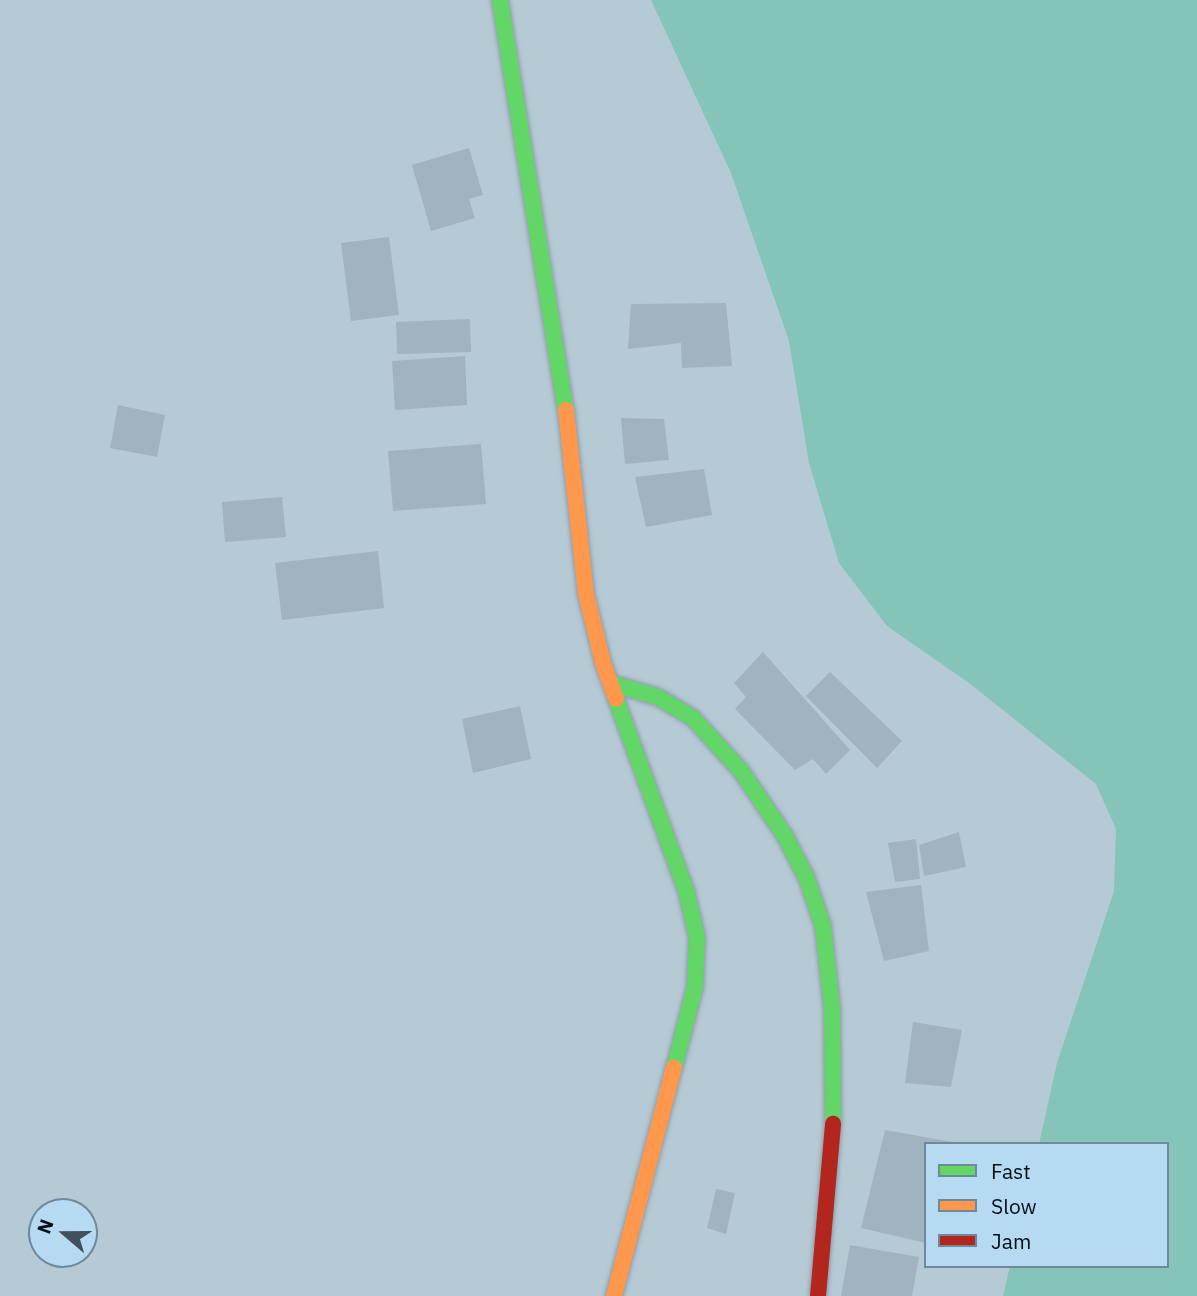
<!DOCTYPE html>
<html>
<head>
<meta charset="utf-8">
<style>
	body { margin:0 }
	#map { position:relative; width:1197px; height:1296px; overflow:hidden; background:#b6cad6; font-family:"IBM Plex Sans",sans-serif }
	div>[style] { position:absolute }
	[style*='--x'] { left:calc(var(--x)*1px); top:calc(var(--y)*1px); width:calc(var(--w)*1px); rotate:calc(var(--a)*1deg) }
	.water>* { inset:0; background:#84c4b9 }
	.building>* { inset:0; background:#a1b2c0 }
	.roads { filter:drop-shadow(0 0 2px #8e9ea8) drop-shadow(0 0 2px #8e9ea8) }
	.fast>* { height:16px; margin:-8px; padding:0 8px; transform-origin:8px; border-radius:8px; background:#63d668 }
	.slow>* { height:16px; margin:-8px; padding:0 8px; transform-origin:8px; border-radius:8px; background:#ff974d }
	.jam>* { height:16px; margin:-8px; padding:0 8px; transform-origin:8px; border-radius:8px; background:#b3261e }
	span { translate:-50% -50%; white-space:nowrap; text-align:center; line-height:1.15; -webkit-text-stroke:5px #b5daf1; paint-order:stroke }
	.legend { position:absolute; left:924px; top:1142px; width:245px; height:126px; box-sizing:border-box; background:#b5daf1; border:2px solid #6e899a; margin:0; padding:9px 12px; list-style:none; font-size:21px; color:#030f17 }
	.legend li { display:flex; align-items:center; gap:14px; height:35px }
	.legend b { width:35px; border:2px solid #6e899a }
	.north { position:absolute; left:28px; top:1198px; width:70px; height:70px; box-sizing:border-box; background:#b5daf1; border:2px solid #6e899a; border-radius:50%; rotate:290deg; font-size:19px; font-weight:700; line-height:28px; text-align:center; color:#030f17 }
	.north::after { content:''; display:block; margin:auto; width:24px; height:32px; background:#42505a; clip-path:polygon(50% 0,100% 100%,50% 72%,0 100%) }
</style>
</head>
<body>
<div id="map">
	<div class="water">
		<div style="clip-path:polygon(651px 0,1197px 0,1197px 1296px,1003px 1296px,1010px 1266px,1167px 1266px,1167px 1144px,1039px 1144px,1057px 1063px,1114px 891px,1116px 829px,1096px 784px,969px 683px,887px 626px,839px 563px,809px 463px,789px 341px,731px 173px)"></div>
	</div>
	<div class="building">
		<div style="clip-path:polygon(469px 148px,483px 195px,469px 199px,475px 218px,431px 231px,412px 165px)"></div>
		<div style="clip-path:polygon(389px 237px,399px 315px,351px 321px,341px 243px)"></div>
		<div style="clip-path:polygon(726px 303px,732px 366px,682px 368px,681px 343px,628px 349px,631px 304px)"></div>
		<div style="clip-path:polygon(470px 319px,471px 352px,397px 354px,396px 322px)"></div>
		<div style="clip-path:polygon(465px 356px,467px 405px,395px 410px,392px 361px)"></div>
		<div style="clip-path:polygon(118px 405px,165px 415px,157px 457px,110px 448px)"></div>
		<div style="clip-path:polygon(621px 418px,664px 419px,669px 460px,625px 464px)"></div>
		<div style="clip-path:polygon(481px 444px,486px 504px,393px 511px,388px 451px)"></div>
		<div style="clip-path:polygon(704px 469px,712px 515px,646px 527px,635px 477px)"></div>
		<div style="clip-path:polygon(282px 497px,286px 537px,225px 542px,222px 502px)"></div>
		<div style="clip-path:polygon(378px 551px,384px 608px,282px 620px,275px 563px)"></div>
		<div style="clip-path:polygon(763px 652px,850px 750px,826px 774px,813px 759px,795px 770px,735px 709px,746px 697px,734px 683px)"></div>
		<div style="clip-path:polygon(830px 672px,902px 741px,877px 768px,806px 696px)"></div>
		<div style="clip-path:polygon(520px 706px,531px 759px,473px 773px,462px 719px)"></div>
		<div style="clip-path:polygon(959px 832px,966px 867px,924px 876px,919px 845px)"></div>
		<div style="clip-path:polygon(916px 839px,920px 879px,895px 882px,888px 843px)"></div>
		<div style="clip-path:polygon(921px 885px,929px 951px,884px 961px,866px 892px)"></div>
		<div style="clip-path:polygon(913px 1022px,962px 1030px,951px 1087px,905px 1083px)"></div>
		<div style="clip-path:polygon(885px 1130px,953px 1142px,926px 1144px,926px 1243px,861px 1228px)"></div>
		<div style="clip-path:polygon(716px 1189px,735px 1193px,726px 1234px,707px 1228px)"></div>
		<div style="clip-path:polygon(850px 1245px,919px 1257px,912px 1296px,841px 1296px)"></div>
	</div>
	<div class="roads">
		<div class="fast">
			<div style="--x:500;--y:0;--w:415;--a:80.9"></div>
			<div style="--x:610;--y:683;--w:50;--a:16.3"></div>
			<div style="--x:658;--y:697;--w:41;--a:31"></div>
			<div style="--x:693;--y:718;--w:72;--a:47.8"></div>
			<div style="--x:741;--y:771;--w:78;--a:55.9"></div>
			<div style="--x:785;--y:836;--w:48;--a:62.9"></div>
			<div style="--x:807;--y:879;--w:50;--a:71.2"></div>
			<div style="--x:823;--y:926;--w:81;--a:83.7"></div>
			<div style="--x:832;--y:1007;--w:117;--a:89.5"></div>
			<div style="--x:616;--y:699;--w:203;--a:69.9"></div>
			<div style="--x:686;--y:890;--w:48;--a:76.8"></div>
			<div style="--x:697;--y:937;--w:50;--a:92.3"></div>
			<div style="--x:695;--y:987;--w:84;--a:104.5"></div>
		</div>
		<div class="slow">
			<div style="--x:566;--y:410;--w:185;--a:83.8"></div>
			<div style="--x:586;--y:594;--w:71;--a:76.2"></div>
			<div style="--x:603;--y:663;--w:38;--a:70"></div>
			<div style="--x:614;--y:1296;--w:236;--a:-75.3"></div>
		</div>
		<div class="jam">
			<div style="--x:818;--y:1296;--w:173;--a:-85"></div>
		</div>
	</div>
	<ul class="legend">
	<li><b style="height:9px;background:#63d668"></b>Fast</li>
	<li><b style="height:9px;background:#ff974d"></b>Slow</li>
	<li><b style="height:9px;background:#b3261e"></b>Jam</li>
	</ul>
	<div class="north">N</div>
</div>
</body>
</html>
